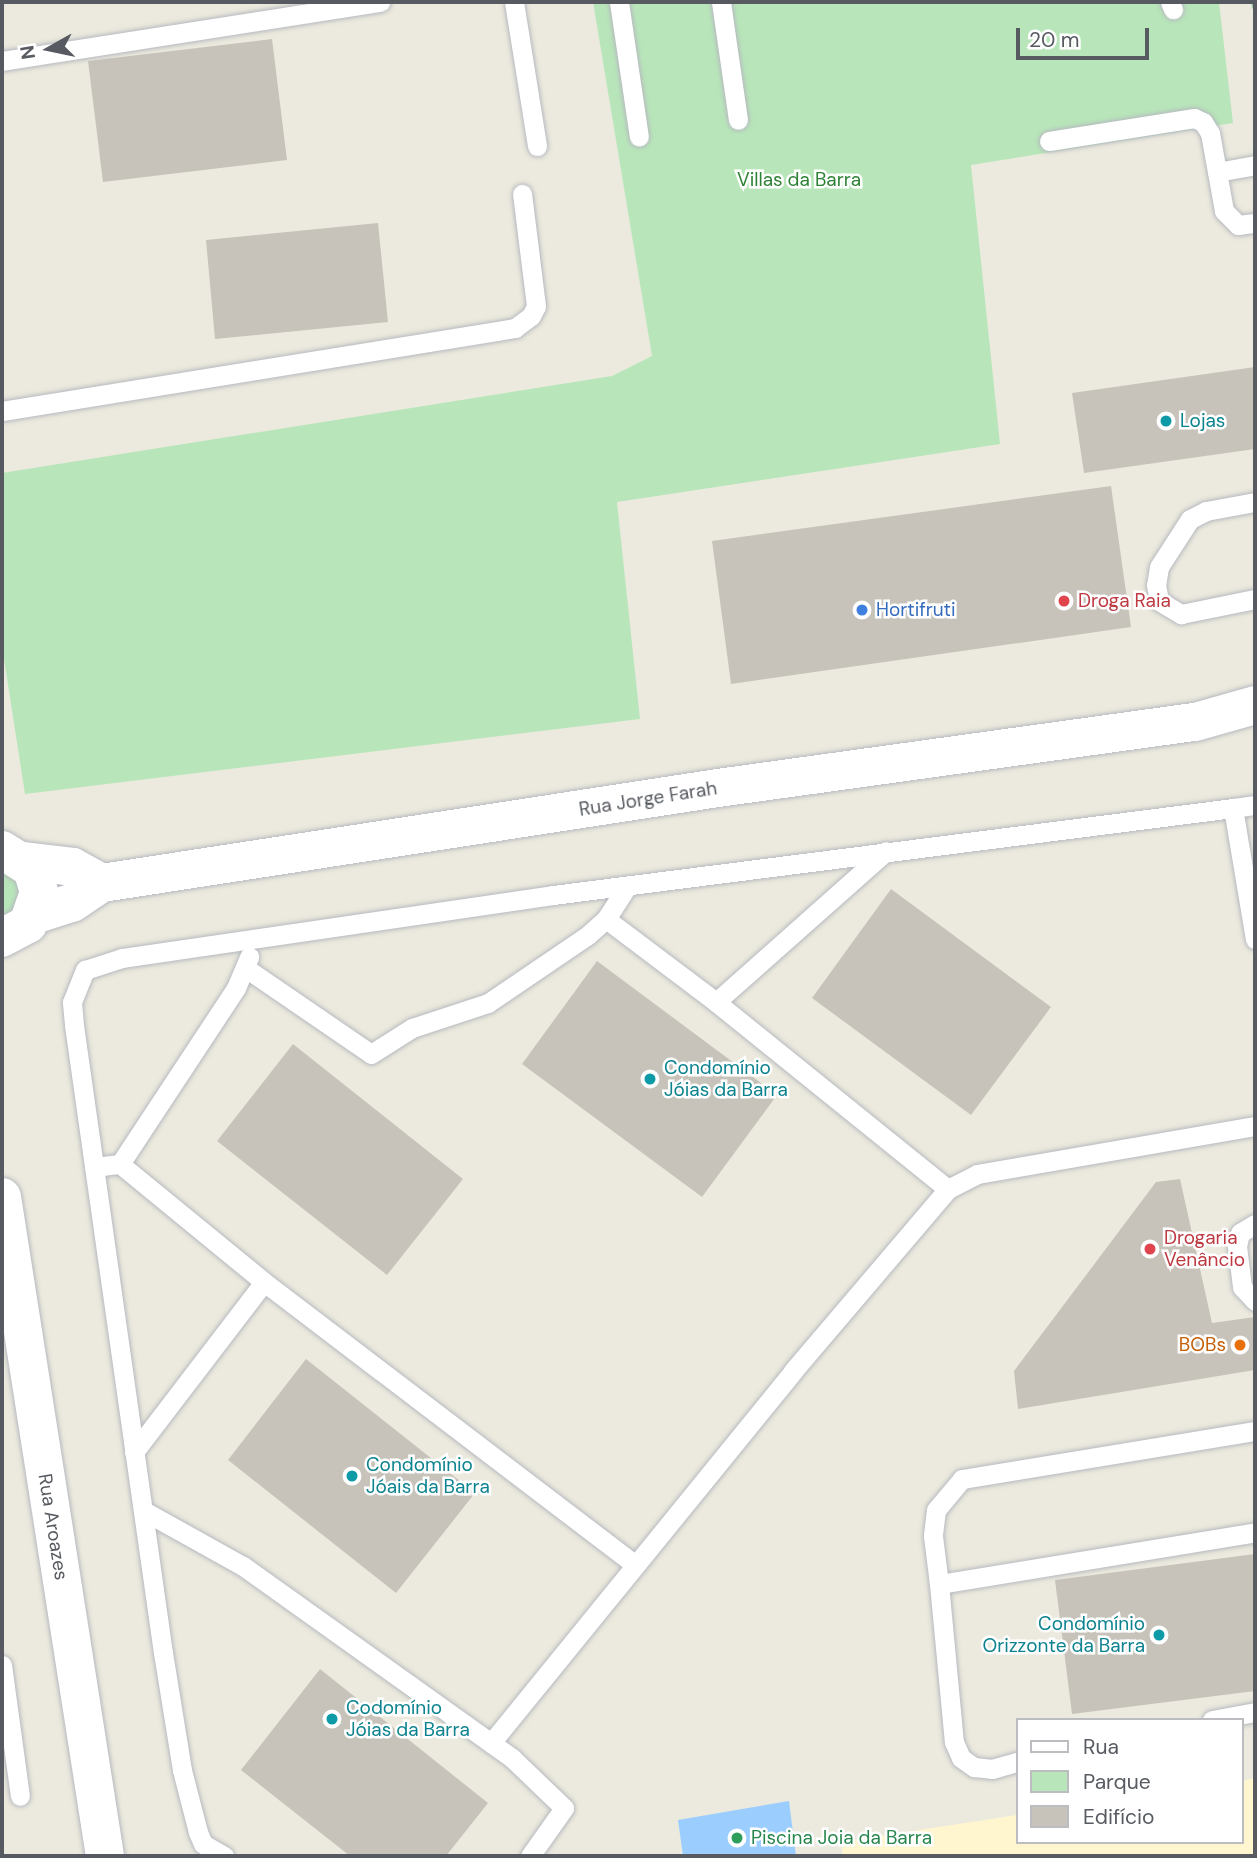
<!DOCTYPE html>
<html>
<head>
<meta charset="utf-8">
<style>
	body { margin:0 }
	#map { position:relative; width:1257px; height:1858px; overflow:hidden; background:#eceade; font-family:"DM Sans",sans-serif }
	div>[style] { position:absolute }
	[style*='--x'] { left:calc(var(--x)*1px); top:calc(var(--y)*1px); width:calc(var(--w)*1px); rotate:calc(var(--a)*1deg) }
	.commercial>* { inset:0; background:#fff6d0 }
	.green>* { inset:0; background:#b8e6ba }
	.water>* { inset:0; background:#9bceff }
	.building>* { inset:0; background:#c7c3bb }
	.path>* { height:4.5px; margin-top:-2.25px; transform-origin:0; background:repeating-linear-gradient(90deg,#91c7a2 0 7px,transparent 0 10.5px) }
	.roads { filter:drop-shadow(0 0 2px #b6b9bf) drop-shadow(0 0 2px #b6b9bf) }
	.lane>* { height:19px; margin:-9.5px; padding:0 9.5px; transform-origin:9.5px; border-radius:9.5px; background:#fff }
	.street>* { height:38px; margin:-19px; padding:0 19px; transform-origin:19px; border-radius:19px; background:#fff }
	.dots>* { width:19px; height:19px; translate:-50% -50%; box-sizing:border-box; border:4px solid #fff; border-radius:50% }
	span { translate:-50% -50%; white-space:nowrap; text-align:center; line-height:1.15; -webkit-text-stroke:5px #fff; paint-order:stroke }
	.park-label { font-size:19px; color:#2e8235 }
	.culture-label { font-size:19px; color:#0d838f }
	.left { translate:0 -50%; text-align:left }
	.right { translate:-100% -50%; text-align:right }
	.health-label { font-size:19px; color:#be3a42 }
	.shop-label { font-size:19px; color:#366cbe }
	.street-label { font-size:19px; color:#575b61 }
	.food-label { font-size:19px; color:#c56008 }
	.leisure-label { font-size:19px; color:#27864d }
	.frame { position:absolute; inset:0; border:4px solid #575b61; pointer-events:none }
	.legend { position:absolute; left:1016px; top:1718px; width:228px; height:126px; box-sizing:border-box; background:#fff; border:2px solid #bcbdc0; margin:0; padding:9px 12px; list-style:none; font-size:21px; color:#575b61 }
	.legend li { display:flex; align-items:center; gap:14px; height:35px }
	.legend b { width:35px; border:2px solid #bcbdc0 }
	.north { position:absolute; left:14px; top:14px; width:70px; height:70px; -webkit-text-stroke:5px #fff; paint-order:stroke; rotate:261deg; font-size:19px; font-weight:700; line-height:28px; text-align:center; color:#575b61 }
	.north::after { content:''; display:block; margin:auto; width:24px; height:32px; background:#575b61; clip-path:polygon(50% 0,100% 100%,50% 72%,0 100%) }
	.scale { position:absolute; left:1016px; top:28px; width:133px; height:32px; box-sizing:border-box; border:4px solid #575b61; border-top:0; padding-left:9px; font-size:21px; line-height:24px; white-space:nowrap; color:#575b61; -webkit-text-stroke:5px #fff; paint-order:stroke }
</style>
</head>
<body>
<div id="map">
	<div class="commercial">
		<div style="clip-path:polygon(1255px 1778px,1255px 1856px,843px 1856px,841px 1842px,1017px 1815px,1017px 1842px,1241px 1842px,1241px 1781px)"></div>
	</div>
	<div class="green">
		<div style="clip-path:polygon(593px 2px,1219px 2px,1233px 123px,971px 165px,1000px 444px,617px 502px,640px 719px,25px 794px,2px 646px,2px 473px,612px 376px,652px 356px)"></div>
		<div style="clip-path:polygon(2px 863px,26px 894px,2px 924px)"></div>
	</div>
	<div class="water">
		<div style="clip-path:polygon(789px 1801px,796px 1856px,683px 1856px,678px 1820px)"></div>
	</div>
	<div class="building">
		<div style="clip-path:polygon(272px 39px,287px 160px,103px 182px,88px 61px)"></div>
		<div style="clip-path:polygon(378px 223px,388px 322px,215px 339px,206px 240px)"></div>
		<div style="clip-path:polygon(1255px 367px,1255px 449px,1084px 473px,1072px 393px)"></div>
		<div style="clip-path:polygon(1111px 486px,1131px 627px,731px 684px,712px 541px)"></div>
		<div style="clip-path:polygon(891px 889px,1051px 1007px,971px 1115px,812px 998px)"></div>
		<div style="clip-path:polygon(597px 961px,777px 1095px,702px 1197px,522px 1064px)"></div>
		<div style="clip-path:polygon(293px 1044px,463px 1179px,387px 1275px,217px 1141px)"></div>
		<div style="clip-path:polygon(1180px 1179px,1212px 1323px,1255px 1317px,1255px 1370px,1018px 1409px,1014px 1371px,1156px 1182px)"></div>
		<div style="clip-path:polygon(306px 1359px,475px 1493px,396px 1593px,228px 1460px)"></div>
		<div style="clip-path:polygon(1255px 1554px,1255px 1691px,1072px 1714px,1055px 1580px)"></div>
		<div style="clip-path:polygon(320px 1669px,488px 1803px,446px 1856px,350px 1856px,241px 1770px)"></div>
	</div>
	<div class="path">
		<div style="--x:1254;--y:2;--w:6;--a:81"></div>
	</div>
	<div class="roads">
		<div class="lane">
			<div style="--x:514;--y:2;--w:146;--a:80.9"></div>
			<div style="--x:619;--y:2;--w:136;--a:81.6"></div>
			<div style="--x:721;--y:2;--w:119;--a:81.8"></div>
			<div style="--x:1170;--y:2;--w:8;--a:67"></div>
			<div style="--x:2;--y:61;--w:383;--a:-8.9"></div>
			<div style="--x:1049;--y:141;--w:147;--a:-9"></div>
			<div style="--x:1194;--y:118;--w:10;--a:24"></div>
			<div style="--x:1203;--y:122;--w:13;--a:58"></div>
			<div style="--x:1210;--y:133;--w:79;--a:79.8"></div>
			<div style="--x:1224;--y:211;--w:20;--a:45"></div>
			<div style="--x:1238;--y:225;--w:17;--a:-7"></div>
			<div style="--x:1217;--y:172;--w:39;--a:-10"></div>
			<div style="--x:2;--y:411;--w:520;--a:-9.19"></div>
			<div style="--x:515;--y:328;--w:20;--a:-37"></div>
			<div style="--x:531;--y:316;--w:11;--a:-63"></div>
			<div style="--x:536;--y:306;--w:113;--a:-97.1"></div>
			<div style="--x:1255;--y:502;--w:50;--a:169.6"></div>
			<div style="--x:1206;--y:511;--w:18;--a:153"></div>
			<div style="--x:1190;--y:519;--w:57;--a:122.9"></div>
			<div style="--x:1159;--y:567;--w:18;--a:99"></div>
			<div style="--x:1156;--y:585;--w:16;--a:79"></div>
			<div style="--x:1159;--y:601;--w:26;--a:31"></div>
			<div style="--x:1181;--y:614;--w:76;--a:-11.5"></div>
			<div style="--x:1233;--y:808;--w:22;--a:-8"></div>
			<div style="--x:606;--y:919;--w:138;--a:37"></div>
			<div style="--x:716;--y:1002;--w:227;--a:-41.6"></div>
			<div style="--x:247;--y:969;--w:150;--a:34.4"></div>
			<div style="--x:371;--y:1054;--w:49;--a:-32.4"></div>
			<div style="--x:412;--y:1028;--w:80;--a:-18.2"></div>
			<div style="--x:488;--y:1003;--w:121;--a:-34.2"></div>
			<div style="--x:588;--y:935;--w:24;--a:-42"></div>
			<div style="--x:606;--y:919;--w:40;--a:-57.1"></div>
			<div style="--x:716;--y:1002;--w:298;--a:38.9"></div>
			<div style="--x:120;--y:1164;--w:211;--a:-56.6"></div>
			<div style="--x:236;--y:988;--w:34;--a:-67"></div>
			<div style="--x:94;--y:1167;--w:26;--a:-7"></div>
			<div style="--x:120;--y:1164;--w:186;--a:39.3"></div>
			<div style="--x:264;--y:1282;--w:467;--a:37.3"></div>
			<div style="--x:1255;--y:1224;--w:17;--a:149"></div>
			<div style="--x:1240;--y:1233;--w:13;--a:103"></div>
			<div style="--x:1237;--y:1246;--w:41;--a:83"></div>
			<div style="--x:1242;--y:1287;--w:19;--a:47"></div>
			<div style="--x:1255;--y:1431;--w:297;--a:170.7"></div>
			<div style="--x:962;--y:1479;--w:40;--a:130"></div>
			<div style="--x:936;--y:1510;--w:26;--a:97"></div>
			<div style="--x:933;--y:1536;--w:48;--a:82.9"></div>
			<div style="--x:939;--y:1584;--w:320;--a:-9.3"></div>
			<div style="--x:134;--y:1452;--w:214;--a:-52.6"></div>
			<div style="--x:144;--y:1511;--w:113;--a:29.1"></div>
			<div style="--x:243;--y:1566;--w:330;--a:35.5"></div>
			<div style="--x:512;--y:1758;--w:72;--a:43.9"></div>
			<div style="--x:564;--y:1808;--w:59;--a:125.3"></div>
			<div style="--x:939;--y:1584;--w:159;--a:84.6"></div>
			<div style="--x:954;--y:1742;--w:17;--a:66"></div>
			<div style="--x:961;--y:1758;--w:16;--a:35"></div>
			<div style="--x:974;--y:1767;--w:18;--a:6"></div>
			<div style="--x:992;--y:1769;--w:26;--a:-16"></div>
			<div style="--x:2;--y:1665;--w:132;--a:82.2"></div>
			<div style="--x:1212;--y:1720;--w:44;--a:-10.5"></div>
			<div style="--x:491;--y:1743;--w:479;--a:-50.9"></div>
			<div style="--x:793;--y:1371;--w:239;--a:-49.6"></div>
			<div style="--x:948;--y:1189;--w:33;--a:-27"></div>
			<div style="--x:977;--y:1174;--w:282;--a:-9.8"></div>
			<div style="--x:224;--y:1856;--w:24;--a:-150"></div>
			<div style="--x:203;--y:1844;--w:13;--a:-113"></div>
			<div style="--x:198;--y:1832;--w:64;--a:-104.5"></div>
			<div style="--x:182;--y:1770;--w:119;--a:-99.2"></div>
			<div style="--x:163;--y:1653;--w:634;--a:-98.07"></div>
			<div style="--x:74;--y:1025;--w:23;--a:-95"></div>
			<div style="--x:72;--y:1002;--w:35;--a:-68"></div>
			<div style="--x:85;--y:970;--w:39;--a:-18"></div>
			<div style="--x:122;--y:958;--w:436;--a:-8.3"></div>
			<div style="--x:553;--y:895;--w:686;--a:-7.29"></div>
			<div style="--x:1233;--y:808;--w:133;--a:80.5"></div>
		</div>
		<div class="street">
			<div style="--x:2;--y:850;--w:36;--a:32"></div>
			<div style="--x:32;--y:869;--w:24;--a:73"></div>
			<div style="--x:39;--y:892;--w:34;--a:109"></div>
			<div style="--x:28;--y:924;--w:30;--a:152"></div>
			<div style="--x:24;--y:861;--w:49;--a:7"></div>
			<div style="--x:73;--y:867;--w:33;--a:29"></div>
			<div style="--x:34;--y:915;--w:40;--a:-18"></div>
			<div style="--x:72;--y:903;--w:36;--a:-34"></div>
			<div style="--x:102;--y:883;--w:623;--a:-8.77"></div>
			<div style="--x:718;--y:788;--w:482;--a:-7.9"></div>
			<div style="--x:1195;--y:722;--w:62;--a:-15.8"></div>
			<div style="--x:2;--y:1197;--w:667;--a:81.12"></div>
		</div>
	</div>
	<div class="dots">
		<div style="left:1166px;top:421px;background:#0f9aa8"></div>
		<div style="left:1064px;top:601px;background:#e0444e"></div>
		<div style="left:862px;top:610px;background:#3f7fe0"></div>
		<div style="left:650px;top:1079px;background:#0f9aa8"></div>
		<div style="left:1150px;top:1249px;background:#e0444e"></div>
		<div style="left:1240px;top:1345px;background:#e8710a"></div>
		<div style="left:352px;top:1476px;background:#0f9aa8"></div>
		<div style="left:1159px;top:1635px;background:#0f9aa8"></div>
		<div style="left:332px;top:1719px;background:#0f9aa8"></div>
		<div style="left:737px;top:1838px;background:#2e9e5b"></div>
	</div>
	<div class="park-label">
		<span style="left:799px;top:180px">Villas da Barra</span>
	</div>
	<div class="culture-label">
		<span class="left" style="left:1180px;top:421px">Lojas</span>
		<span class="left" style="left:664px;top:1079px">Condomínio<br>Jóias da Barra</span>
		<span class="left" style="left:366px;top:1476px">Condomínio<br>Jóais da Barra</span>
		<span class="right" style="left:1145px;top:1635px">Condomínio<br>Orizzonte da Barra</span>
		<span class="left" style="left:346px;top:1719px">Codomínio<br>Jóias da Barra</span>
	</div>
	<div class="health-label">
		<span class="left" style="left:1078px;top:601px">Droga Raia</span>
		<span class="left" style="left:1164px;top:1249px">Drogaria<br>Venâncio</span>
	</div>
	<div class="shop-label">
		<span class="left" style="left:876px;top:610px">Hortifruti</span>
	</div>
	<div class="street-label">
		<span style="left:648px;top:799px;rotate:-9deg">Rua Jorge Farah</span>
		<span style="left:53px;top:1527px;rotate:81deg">Rua Aroazes</span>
	</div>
	<div class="food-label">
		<span class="right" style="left:1226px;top:1345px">BOBs</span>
	</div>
	<div class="leisure-label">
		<span class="left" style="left:751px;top:1838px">Piscina Joia da Barra</span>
	</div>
	<div class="frame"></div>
	<ul class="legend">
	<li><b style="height:9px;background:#fff"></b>Rua</li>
	<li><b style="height:19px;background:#b8e6ba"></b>Parque</li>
	<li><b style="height:19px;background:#c7c3bb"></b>Edifício</li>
	</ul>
	<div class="north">N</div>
	<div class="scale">20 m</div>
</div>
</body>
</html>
